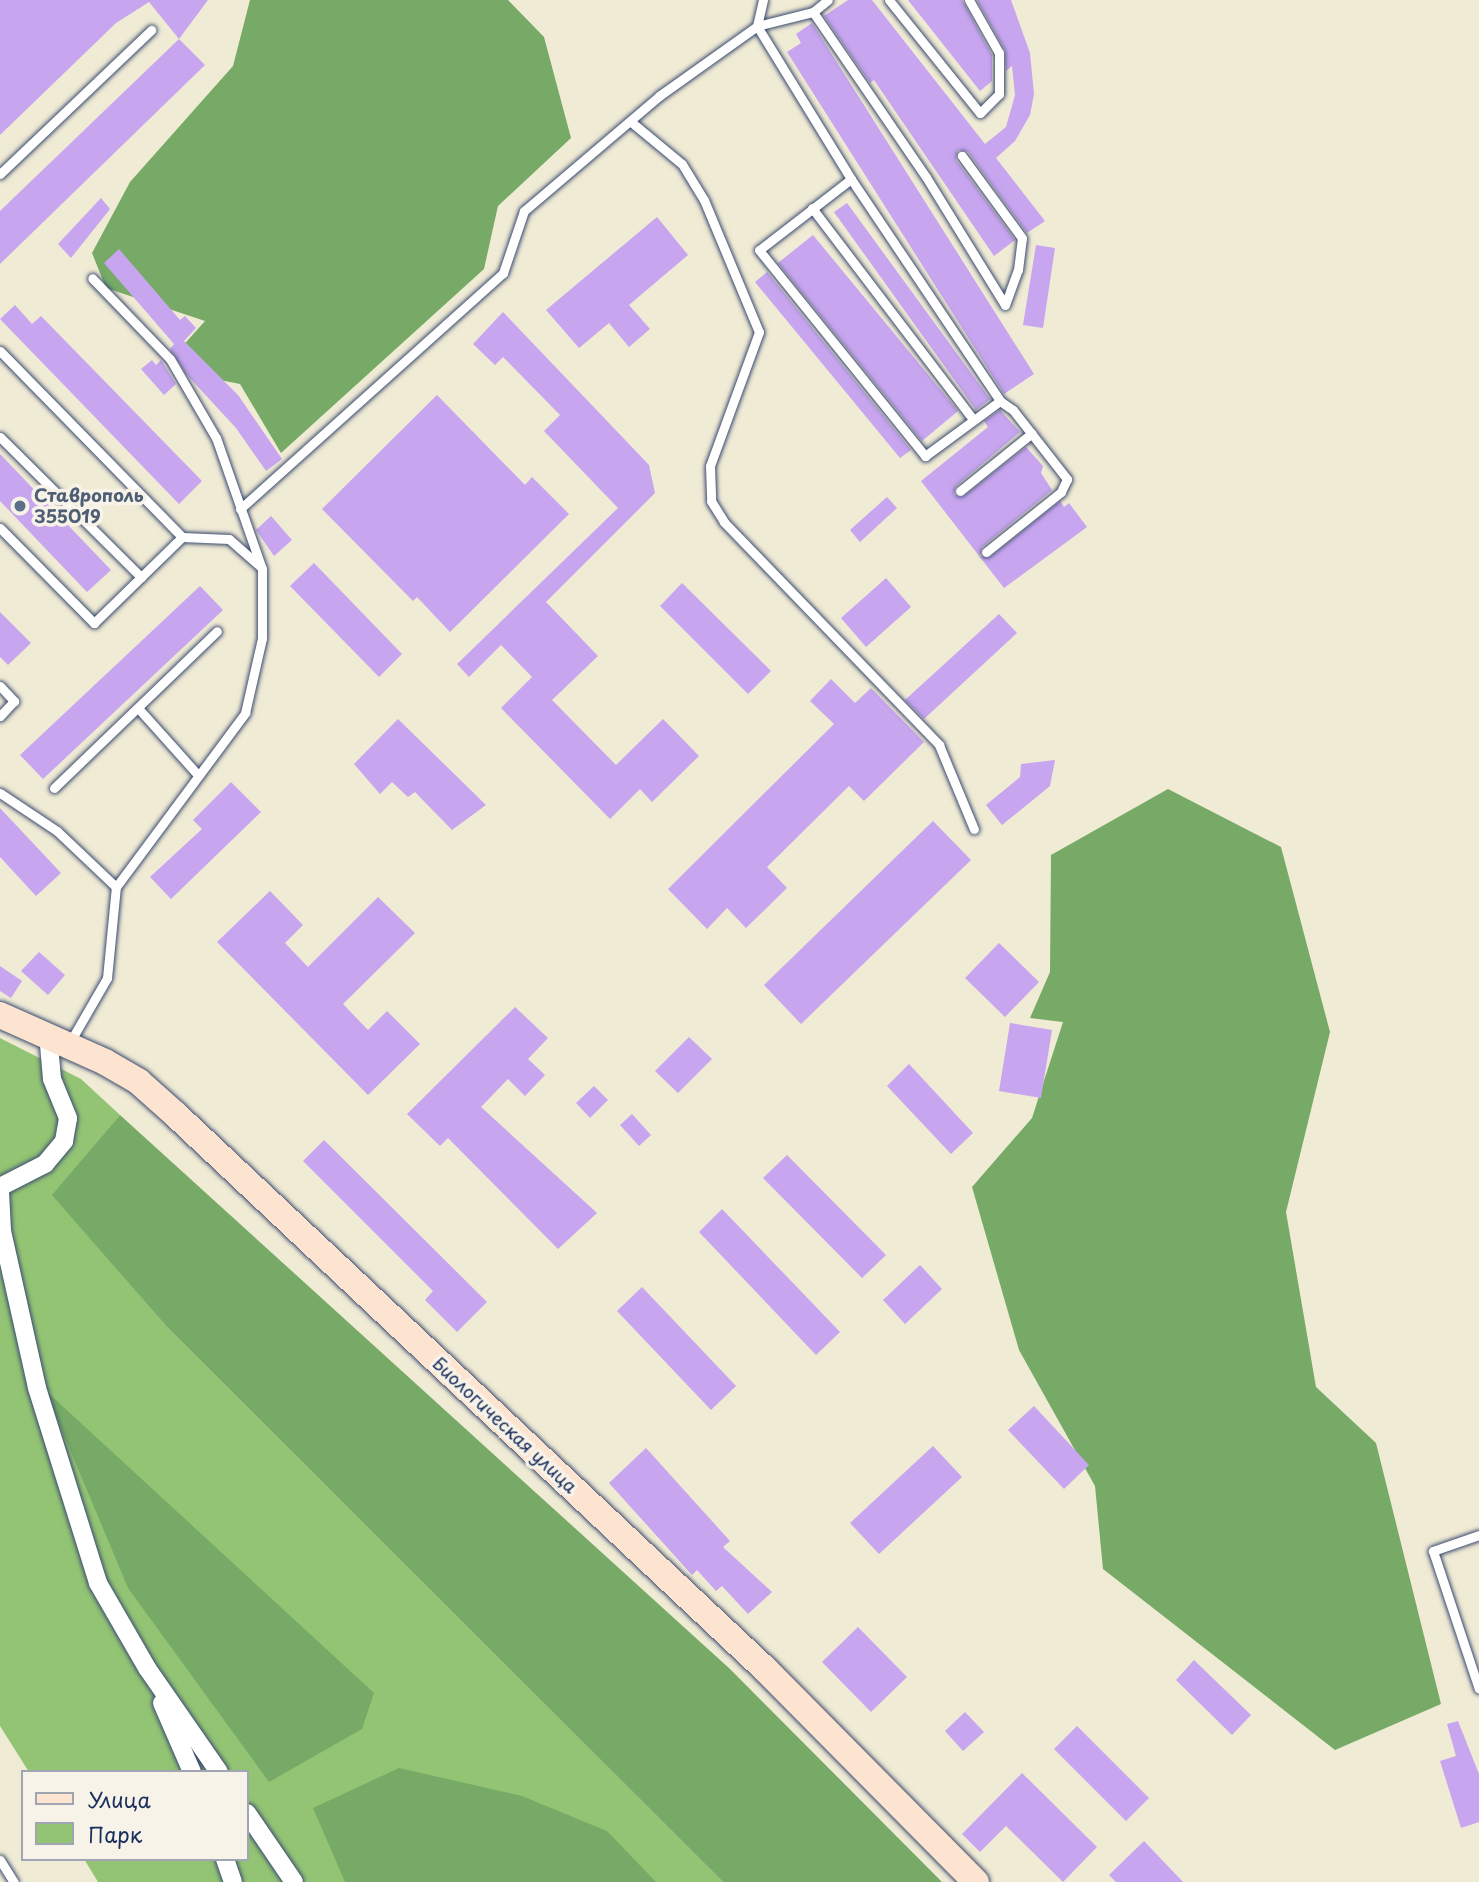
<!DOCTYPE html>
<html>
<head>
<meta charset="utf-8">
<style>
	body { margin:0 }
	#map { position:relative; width:1479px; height:1882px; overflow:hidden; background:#f0ebd5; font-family:"Playpen Sans",sans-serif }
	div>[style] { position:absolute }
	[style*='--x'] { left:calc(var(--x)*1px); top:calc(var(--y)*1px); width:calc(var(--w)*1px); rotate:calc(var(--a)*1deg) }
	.green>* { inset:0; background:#93c474 }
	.forest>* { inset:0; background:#76aa66 }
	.building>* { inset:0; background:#c7a5ef }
	.roads { filter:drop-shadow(0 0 2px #3b4b70) drop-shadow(0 0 2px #3b4b70) }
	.lane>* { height:9px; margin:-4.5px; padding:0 4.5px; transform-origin:4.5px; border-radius:4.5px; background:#fff }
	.street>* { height:18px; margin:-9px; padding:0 9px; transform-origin:9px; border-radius:9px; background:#fff }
	.secondary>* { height:26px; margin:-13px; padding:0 13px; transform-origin:13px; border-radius:13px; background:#fde4d1 }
	.dots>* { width:19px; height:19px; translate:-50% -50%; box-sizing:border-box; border:4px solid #f7f3e8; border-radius:50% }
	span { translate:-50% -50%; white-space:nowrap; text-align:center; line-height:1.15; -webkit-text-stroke:7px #f7f3e8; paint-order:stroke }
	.service-label { font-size:18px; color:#4e5e75; font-weight:700 }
	.left { translate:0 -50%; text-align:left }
	.street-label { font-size:18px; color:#1b2f5e }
	.legend { position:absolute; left:21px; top:1770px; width:228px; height:91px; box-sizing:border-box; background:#f7f3e8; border:2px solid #9fa5b1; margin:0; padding:9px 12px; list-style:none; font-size:21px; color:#1b2f5e }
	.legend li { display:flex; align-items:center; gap:14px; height:35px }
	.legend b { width:35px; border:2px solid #9fa5b1 }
</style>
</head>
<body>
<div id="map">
	<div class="green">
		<div style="clip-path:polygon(0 1038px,81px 1079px,120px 1115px,53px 1195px,167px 1327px,723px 1882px,98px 1882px,84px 1859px,247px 1859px,247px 1772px,29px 1772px,0 1726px)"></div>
	</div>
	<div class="forest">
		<div style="clip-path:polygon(250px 0,508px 0,544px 37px,571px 138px,498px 206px,484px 269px,281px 453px,240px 384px,185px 373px,179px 350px,205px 321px,106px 288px,92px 253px,130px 182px,233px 66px)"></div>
		<div style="clip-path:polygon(1168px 789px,1281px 847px,1330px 1032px,1286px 1212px,1316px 1387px,1376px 1443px,1441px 1704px,1335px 1750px,1103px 1569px,1095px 1486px,1019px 1350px,972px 1187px,1032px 1118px,1063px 1022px,1030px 1018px,1050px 972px,1051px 855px)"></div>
		<div style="clip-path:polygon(120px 1115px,730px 1669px,942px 1882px,723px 1882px,167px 1327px,52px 1195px)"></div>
		<div style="clip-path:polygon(45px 1390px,374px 1693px,362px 1729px,269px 1782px,128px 1588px)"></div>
		<div style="clip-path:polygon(399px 1768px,522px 1796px,607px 1831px,656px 1882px,345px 1882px,313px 1808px)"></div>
	</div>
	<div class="building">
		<div style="clip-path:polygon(0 0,208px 0,179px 39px,149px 2px,116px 23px,0 135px)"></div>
		<div style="clip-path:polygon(848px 0,872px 0,985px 144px,1006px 127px,1015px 95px,1012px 66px,1006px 71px,1005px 50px,977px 0,1011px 0,1030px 53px,1034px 94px,1030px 115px,1015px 141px,996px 158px,1045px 221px,1027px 233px,968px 152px,958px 150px,956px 160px,1015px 240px,994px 256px,874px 80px,870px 83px,824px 16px)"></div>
		<div style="clip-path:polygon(908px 0,962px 0,992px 55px,992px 81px,980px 91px)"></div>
		<div style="clip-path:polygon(812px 23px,1034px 374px,1004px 394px,787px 52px,801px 43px,796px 34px)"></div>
		<div style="clip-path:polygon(179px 39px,205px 65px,0 264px,0 211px)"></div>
		<div style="clip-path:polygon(101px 198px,110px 209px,71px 258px,58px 244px)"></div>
		<div style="clip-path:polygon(847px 203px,990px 399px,976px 410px,834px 212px)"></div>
		<div style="clip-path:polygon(657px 217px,688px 255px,629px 305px,650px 329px,629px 347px,609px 323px,579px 348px,546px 310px)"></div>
		<div style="clip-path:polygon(813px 235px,958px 411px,922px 441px,778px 263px)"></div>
		<div style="clip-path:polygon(1036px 245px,1055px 248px,1043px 328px,1023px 325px)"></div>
		<div style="clip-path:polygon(119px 249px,180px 320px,185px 316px,196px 328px,184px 341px,238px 395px,282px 459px,266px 471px,236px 428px,187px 375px,170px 349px,174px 344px,104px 263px)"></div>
		<div style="clip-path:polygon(767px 272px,911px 450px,900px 458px,755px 282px)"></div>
		<div style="clip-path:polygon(15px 305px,32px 324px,41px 316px,202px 481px,179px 504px,0 319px)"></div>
		<div style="clip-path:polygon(503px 312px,649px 465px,655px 493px,546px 602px,598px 656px,552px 700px,616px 765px,663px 719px,699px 756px,652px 802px,640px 789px,610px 819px,501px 708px,532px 677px,501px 645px,469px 677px,457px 664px,618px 508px,544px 431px,560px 415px,503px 357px,495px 365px,473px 344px)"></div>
		<div style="clip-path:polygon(152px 360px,156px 365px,161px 360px,176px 384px,164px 395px,141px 369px)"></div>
		<div style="clip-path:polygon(437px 395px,525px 485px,532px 477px,569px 514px,450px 632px,417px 597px,413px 601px,322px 509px)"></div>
		<div style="clip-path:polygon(1000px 410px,1020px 432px,956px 486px,954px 495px,964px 496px,1026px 447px,1043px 466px,1041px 473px,1052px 490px,982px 547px,980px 556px,990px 557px,1060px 501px,1064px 507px,1069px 503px,1087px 527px,1004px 588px,921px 481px,988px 427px,984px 421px)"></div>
		<div style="clip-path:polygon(0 454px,111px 570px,87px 592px,0 501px)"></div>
		<div style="clip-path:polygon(887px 497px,897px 508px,860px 542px,850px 530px)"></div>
		<div style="clip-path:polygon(271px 516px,292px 540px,274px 556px,256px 530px)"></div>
		<div style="clip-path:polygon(314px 563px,402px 654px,379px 677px,290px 586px)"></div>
		<div style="clip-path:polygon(886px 578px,911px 607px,866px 647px,841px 618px)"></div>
		<div style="clip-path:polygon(682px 583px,771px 671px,748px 694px,660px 606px)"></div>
		<div style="clip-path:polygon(200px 586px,223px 610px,43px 779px,20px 755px)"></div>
		<div style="clip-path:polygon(0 612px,31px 643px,8px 665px,0 657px)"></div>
		<div style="clip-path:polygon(999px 614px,1017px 633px,924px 719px,905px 700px)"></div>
		<div style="clip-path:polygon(831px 679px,855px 703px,871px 688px,924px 742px,864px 801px,849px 786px,767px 867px,787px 888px,746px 928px,727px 908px,707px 929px,668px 889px,834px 724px,810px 701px)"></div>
		<div style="clip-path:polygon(398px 719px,486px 805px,452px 830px,415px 792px,408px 797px,392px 782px,380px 794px,354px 764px)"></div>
		<div style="clip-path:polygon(1055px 760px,1050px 786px,1002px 825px,986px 805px,1020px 777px,1021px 764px)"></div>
		<div style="clip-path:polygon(231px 782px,261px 812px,171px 899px,150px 877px,202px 829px,193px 820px)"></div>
		<div style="clip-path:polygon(0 808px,61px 873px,36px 896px,0 857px)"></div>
		<div style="clip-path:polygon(933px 821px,971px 860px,801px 1024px,764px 985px)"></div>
		<div style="clip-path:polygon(270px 891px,303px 925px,285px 943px,308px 967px,378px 897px,415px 933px,343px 1004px,368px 1030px,387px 1011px,420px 1044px,368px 1095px,217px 942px)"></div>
		<div style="clip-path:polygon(999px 943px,1039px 982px,1005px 1017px,965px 978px)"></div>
		<div style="clip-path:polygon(39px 952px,65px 975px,48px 995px,21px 971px)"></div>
		<div style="clip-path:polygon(0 966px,22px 981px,11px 998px,0 991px)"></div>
		<div style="clip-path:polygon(515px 1007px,548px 1038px,528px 1059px,545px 1075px,525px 1096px,508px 1079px,481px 1107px,597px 1213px,558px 1249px,448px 1138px,440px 1146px,407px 1114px)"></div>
		<div style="clip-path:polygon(1010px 1023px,1052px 1030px,1041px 1098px,999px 1091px)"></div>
		<div style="clip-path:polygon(689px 1037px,712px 1059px,678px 1093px,655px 1071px)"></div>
		<div style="clip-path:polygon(909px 1064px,973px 1133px,951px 1154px,887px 1086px)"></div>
		<div style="clip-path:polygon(594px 1086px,608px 1100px,590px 1118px,576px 1103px)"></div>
		<div style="clip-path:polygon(632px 1114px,651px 1135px,639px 1146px,620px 1125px)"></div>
		<div style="clip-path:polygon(324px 1140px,487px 1302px,457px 1332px,425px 1300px,433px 1291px,303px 1161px)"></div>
		<div style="clip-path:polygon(787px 1155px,886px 1255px,862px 1278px,763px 1178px)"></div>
		<div style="clip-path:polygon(722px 1209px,840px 1332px,816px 1355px,699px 1232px)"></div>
		<div style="clip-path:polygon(920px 1265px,942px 1289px,905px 1324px,883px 1300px)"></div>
		<div style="clip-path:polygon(642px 1287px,736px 1386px,711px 1410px,617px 1311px)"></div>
		<div style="clip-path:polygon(1034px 1406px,1089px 1465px,1064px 1489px,1008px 1430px)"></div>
		<div style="clip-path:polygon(933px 1446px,962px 1477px,879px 1554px,850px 1523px)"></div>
		<div style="clip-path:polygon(646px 1448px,730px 1541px,723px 1547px,772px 1592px,748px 1614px,722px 1586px,716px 1591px,697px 1570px,692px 1575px,609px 1483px)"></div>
		<div style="clip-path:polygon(858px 1627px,907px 1677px,871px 1712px,822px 1662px)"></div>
		<div style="clip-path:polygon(1194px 1660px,1251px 1715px,1232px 1735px,1176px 1680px)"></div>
		<div style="clip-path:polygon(965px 1712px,984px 1732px,963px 1751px,945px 1731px)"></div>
		<div style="clip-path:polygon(1458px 1721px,1479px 1774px,1479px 1822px,1461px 1828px,1440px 1761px,1456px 1756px,1447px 1724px)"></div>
		<div style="clip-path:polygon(1077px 1726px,1149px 1798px,1126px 1821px,1054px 1749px)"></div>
		<div style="clip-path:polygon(1022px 1773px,1097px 1847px,1063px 1882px,1006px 1826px,980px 1852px,962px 1834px)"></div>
		<div style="clip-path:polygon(1144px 1841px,1183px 1882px,1116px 1882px,1109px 1875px)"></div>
	</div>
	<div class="roads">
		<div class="lane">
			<div style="--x:763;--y:0;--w:27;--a:103"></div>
			<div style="--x:757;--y:26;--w:180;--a:58.4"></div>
			<div style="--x:851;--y:179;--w:267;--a:56.1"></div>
			<div style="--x:1000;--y:401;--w:16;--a:35"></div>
			<div style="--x:1013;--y:410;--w:88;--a:52"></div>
			<div style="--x:1067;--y:479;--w:14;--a:115"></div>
			<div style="--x:1061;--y:492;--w:96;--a:141.3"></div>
			<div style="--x:889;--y:0;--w:145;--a:51.2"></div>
			<div style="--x:980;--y:113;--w:27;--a:-45"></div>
			<div style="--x:999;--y:94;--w:41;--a:-90"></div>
			<div style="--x:999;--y:53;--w:61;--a:-119.5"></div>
			<div style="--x:813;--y:12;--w:200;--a:55.6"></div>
			<div style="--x:926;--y:177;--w:150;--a:58.3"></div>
			<div style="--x:1005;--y:305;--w:37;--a:-70"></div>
			<div style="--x:1018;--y:270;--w:32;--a:-83"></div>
			<div style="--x:1022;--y:238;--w:102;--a:-126.2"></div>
			<div style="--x:630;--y:121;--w:67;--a:39.6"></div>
			<div style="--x:682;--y:164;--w:42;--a:58.6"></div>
			<div style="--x:704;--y:200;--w:143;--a:67.4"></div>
			<div style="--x:759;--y:332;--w:143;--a:110.1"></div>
			<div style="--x:710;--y:466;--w:35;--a:88"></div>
			<div style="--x:711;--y:501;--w:25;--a:58"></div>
			<div style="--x:724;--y:522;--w:310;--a:46"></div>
			<div style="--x:939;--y:745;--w:91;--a:67.4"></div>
			<div style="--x:0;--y:174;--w:209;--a:-43.6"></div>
			<div style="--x:851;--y:179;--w:116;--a:142.3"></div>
			<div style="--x:759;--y:250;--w:265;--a:51.1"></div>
			<div style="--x:925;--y:456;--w:93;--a:-36.3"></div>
			<div style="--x:812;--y:208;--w:265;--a:52.7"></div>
			<div style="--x:0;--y:351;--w:260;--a:45.6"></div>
			<div style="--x:182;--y:537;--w:47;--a:2.4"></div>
			<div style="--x:229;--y:539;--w:43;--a:41.2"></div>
			<div style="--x:0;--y:437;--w:199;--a:44.8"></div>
			<div style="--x:960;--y:491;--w:92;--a:-38.9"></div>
			<div style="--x:240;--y:509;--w:353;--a:-41.9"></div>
			<div style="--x:503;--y:273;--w:65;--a:-71.3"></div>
			<div style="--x:524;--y:211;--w:177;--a:-40.4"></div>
			<div style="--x:659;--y:96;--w:120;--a:-35.5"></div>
			<div style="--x:757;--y:26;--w:58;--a:-14"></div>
			<div style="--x:813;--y:12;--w:19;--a:-39"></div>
			<div style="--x:0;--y:528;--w:134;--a:45.3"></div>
			<div style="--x:94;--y:623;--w:123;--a:-44.3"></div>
			<div style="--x:0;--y:686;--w:21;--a:47"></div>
			<div style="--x:14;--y:701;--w:21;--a:133"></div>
			<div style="--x:138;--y:708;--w:90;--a:48.2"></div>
			<div style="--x:54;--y:788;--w:226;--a:-43.9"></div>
			<div style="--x:0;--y:793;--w:69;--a:33.7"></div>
			<div style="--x:57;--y:831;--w:81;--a:43.5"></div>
			<div style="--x:70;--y:1042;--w:74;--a:-60"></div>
			<div style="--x:107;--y:978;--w:91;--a:-84.4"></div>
			<div style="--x:116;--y:887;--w:217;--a:-53.4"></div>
			<div style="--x:245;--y:713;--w:77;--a:-77.2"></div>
			<div style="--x:262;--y:638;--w:69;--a:-90"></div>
			<div style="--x:262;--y:569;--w:139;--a:-109.3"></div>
			<div style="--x:216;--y:438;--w:91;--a:-120.2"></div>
			<div style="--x:170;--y:359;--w:112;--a:-133.9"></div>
			<div style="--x:1479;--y:1535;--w:49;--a:160.8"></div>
			<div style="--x:1433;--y:1551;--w:145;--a:71.6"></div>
			<div style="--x:0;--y:1860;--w:26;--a:58"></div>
		</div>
		<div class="street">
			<div style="--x:0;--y:1187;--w:51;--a:-27.1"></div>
			<div style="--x:45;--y:1164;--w:30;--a:-50"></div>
			<div style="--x:64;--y:1141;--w:23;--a:-80"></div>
			<div style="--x:68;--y:1118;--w:42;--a:-112.3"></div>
			<div style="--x:52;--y:1079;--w:46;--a:-95"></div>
			<div style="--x:0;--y:1192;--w:39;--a:87"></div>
			<div style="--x:2;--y:1231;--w:161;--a:77.4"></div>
			<div style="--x:37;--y:1388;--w:204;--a:72.6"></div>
			<div style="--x:98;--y:1583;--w:98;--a:60"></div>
			<div style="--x:147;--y:1668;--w:126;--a:55.3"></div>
			<div style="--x:162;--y:1703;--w:75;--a:66.5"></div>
			<div style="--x:247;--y:1813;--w:83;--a:55.7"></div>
			<div style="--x:225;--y:1859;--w:24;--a:71"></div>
		</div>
		<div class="secondary">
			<div style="--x:0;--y:1015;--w:115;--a:24.1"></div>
			<div style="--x:105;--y:1062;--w:39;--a:30"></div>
			<div style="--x:139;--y:1082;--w:50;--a:41.7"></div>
			<div style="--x:176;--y:1115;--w:809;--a:43.25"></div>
			<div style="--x:765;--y:1669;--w:300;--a:45.3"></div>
		</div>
	</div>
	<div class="dots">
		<div style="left:20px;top:506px;background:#5c6f8a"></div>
	</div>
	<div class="service-label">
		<span class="left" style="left:34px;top:506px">Ставрополь<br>355019</span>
	</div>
	<div class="street-label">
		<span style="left:505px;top:1425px;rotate:43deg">Биологическая улица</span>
	</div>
	<ul class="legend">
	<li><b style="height:9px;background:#fde4d1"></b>Улица</li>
	<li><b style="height:19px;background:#93c474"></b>Парк</li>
	</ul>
</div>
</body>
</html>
